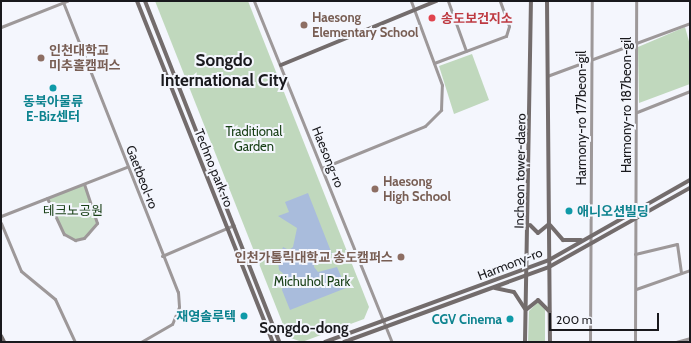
<!DOCTYPE html>
<html>
<head>
<meta charset="utf-8">
<style>
	body { margin:0 }
	#map { position:relative; width:691px; height:343px; overflow:hidden; background:#f4f6fd; font-family:Cabin,"Noto Sans KR",sans-serif }
	div>[style] { position:absolute }
	[style*='--x'] { left:calc(var(--x)*1px); top:calc(var(--y)*1px); width:calc(var(--w)*1px); rotate:calc(var(--a)*1deg) }
	.green>* { inset:0; background:#c0d8bd }
	.water>* { inset:0; background:#a9bcdc }
	.street>* { height:3px; margin:-1.5px; padding:0 1.5px; transform-origin:1.5px; border-radius:1.5px; background:#9d9899 }
	.secondary>* { height:4px; margin:-2px; padding:0 2px; transform-origin:2px; border-radius:2px; background:#736c6c }
	.dots>* { width:11px; height:11px; translate:-50% -50%; box-sizing:border-box; border:2px solid #f4f6fd; border-radius:50% }
	span { translate:-50% -50%; white-space:nowrap; text-align:center; line-height:1.15; -webkit-text-stroke:4px #f4f6fd; paint-order:stroke }
	.education-label { font-size:13px; color:#785e54; font-weight:700 }
	.left { translate:0 -50%; text-align:left }
	.right { translate:-100% -50%; text-align:right }
	.health-label { font-size:13px; color:#be3a42; font-weight:700 }
	.culture-label { font-size:13px; color:#0d838f; font-weight:700 }
	.street-label { font-size:13px; color:#19191d }
	.park-label { font-size:13px; color:#194017 }
	.quarter-label { font-size:15px; color:#19191d; font-weight:700 }
	.district-label { font-size:17px; color:#19191d; font-weight:700 }
	.frame { position:absolute; inset:0; border:2px solid #19191d; pointer-events:none }
	.scale { position:absolute; left:549px; top:313px; width:110px; height:18px; box-sizing:border-box; border:2px solid #19191d; border-top:0; padding-left:5px; font-size:12px; line-height:14px; white-space:nowrap; color:#19191d; -webkit-text-stroke:3px #f4f6fd; paint-order:stroke }
</style>
</head>
<body>
<div id="map">
	<div class="green">
		<div style="clip-path:polygon(155px 1px,248px 1px,369px 307px,364px 319px,302px 342px,288px 337px)"></div>
		<div style="clip-path:polygon(685px 27px,690px 45px,690px 84px,639px 103px,638px 47px)"></div>
		<div style="clip-path:polygon(472px 54px,489px 100px,454px 114px,439px 66px)"></div>
		<div style="clip-path:polygon(84px 184px,97px 223px,89px 236px,75px 240px,64px 234px,47px 198px)"></div>
		<div style="clip-path:polygon(538px 302px,545px 310px,545px 342px,528px 342px,529px 311px)"></div>
	</div>
	<div class="water">
		<div style="clip-path:polygon(308px 193px,332px 254px,314px 258px,314px 267px,318px 272px,337px 267px,346px 288px,290px 310px,282px 290px,286px 276px,279px 270px,278px 261px,283px 247px,289px 250px,293px 247px,297px 228px,278px 216px,289px 212px,285px 202px)"></div>
	</div>
	<div class="street">
		<div style="--x:254;--y:1;--w:368;--a:68"></div>
		<div style="--x:448;--y:1;--w:53;--a:70.2"></div>
		<div style="--x:63;--y:2;--w:312;--a:68.4"></div>
		<div style="--x:178;--y:292;--w:15;--a:86"></div>
		<div style="--x:179;--y:307;--w:18;--a:112"></div>
		<div style="--x:172;--y:324;--w:36;--a:150"></div>
		<div style="--x:1;--y:27;--w:71;--a:-21.5"></div>
		<div style="--x:434;--y:63;--w:77;--a:-20.6"></div>
		<div style="--x:506;--y:36;--w:10;--a:-73"></div>
		<div style="--x:509;--y:26;--w:27;--a:-110"></div>
		<div style="--x:547;--y:76;--w:153;--a:-20.3"></div>
		<div style="--x:637;--y:112;--w:57;--a:-21.6"></div>
		<div style="--x:322;--y:168;--w:111;--a:-22.2"></div>
		<div style="--x:425;--y:126;--w:23;--a:-45"></div>
		<div style="--x:441;--y:110;--w:25;--a:-88"></div>
		<div style="--x:442;--y:85;--w:90;--a:-110.3"></div>
		<div style="--x:47;--y:198;--w:40;--a:65"></div>
		<div style="--x:64;--y:234;--w:13;--a:29"></div>
		<div style="--x:75;--y:240;--w:9;--a:-13"></div>
		<div style="--x:84;--y:238;--w:20;--a:-49"></div>
		<div style="--x:97;--y:223;--w:41;--a:-108.4"></div>
		<div style="--x:1;--y:216;--w:135;--a:-21.3"></div>
		<div style="--x:1;--y:223;--w:52;--a:67.4"></div>
		<div style="--x:21;--y:271;--w:44;--a:39.5"></div>
		<div style="--x:55;--y:299;--w:47;--a:65.1"></div>
		<div style="--x:635;--y:254;--w:43;--a:-13.4"></div>
		<div style="--x:677;--y:244;--w:29;--a:82"></div>
		<div style="--x:162;--y:256;--w:78;--a:-23.3"></div>
		<div style="--x:636;--y:289;--w:57;--a:-19.4"></div>
		<div style="--x:590;--y:342;--w:341;--a:-89.7"></div>
		<div style="--x:635;--y:342;--w:341;--a:-89.8"></div>
		<div style="--x:676;--y:342;--w:15;--a:-16"></div>
	</div>
	<div class="secondary">
		<div style="--x:137;--y:1;--w:367;--a:68.3"></div>
		<div style="--x:145;--y:1;--w:366;--a:68.5"></div>
		<div style="--x:547;--y:1;--w:341;--a:89.5"></div>
		<div style="--x:281;--y:65;--w:168;--a:-22.4"></div>
		<div style="--x:530;--y:225;--w:11;--a:45"></div>
		<div style="--x:538;--y:233;--w:13;--a:-39"></div>
		<div style="--x:550;--y:225;--w:20;--a:49"></div>
		<div style="--x:563;--y:240;--w:18;--a:0"></div>
		<div style="--x:495;--y:288;--w:19;--a:12"></div>
		<div style="--x:514;--y:292;--w:20;--a:57"></div>
		<div style="--x:527;--y:309;--w:14;--a:-39"></div>
		<div style="--x:538;--y:300;--w:16;--a:45"></div>
		<div style="--x:1;--y:336;--w:7;--a:63"></div>
		<div style="--x:325;--y:342;--w:239;--a:-20.1"></div>
		<div style="--x:549;--y:260;--w:162;--a:-29.6"></div>
		<div style="--x:344;--y:342;--w:218;--a:-20.1"></div>
		<div style="--x:549;--y:267;--w:162;--a:-29.3"></div>
		<div style="--x:525;--y:342;--w:341;--a:-89"></div>
	</div>
	<div class="dots">
		<div style="left:432px;top:18px;background:#e0444e"></div>
		<div style="left:304px;top:25px;background:#8d6e63"></div>
		<div style="left:41px;top:58px;background:#8d6e63"></div>
		<div style="left:53px;top:88px;background:#0f9aa8"></div>
		<div style="left:375px;top:189px;background:#8d6e63"></div>
		<div style="left:569px;top:211px;background:#0f9aa8"></div>
		<div style="left:401px;top:257px;background:#8d6e63"></div>
		<div style="left:244px;top:316px;background:#0f9aa8"></div>
		<div style="left:510px;top:319px;background:#0f9aa8"></div>
	</div>
	<div class="education-label">
		<span class="left" style="left:312px;top:25px">Haesong<br>Elementary School</span>
		<span class="left" style="left:49px;top:58px">인천대학교<br>미추홀캠퍼스</span>
		<span class="left" style="left:383px;top:189px">Haesong<br>High School</span>
		<span class="right" style="left:393px;top:257px">인천가톨릭대학교 송도캠퍼스</span>
	</div>
	<div class="health-label">
		<span class="left" style="left:441px;top:18px">송도보건지소</span>
	</div>
	<div class="culture-label">
		<span style="left:53px;top:109px">동북아물류<br>E-Biz센터</span>
		<span class="left" style="left:577px;top:211px">애니오션빌딩</span>
		<span class="right" style="left:236px;top:316px">재영솔루텍</span>
		<span class="right" style="left:502px;top:319px">CGV Cinema</span>
	</div>
	<div class="street-label">
		<span style="left:626px;top:105px;rotate:-90deg">Harmony-ro 187beon-gil</span>
		<span style="left:581px;top:118px;rotate:-90deg">Harmony-ro 177beon-gil</span>
		<span style="left:328px;top:157px;rotate:68deg">Haesong-ro</span>
		<span style="left:214px;top:168px;rotate:68deg">Techno park-ro</span>
		<span style="left:520px;top:171px;rotate:-89deg">Incheon tower-daero</span>
		<span style="left:142px;top:177px;rotate:69deg">Gaetbeol-ro</span>
		<span style="left:510px;top:264px;rotate:-21deg">Harmony-ro</span>
	</div>
	<div class="park-label">
		<span style="left:254px;top:139px">Traditional<br>Garden</span>
		<span style="left:73px;top:210px">테크노공원</span>
		<span style="left:312px;top:281px">Michuhol Park</span>
	</div>
	<div class="quarter-label">
		<span style="left:304px;top:329px">Songdo-dong</span>
	</div>
	<div class="district-label">
		<span style="left:224px;top:71px">Songdo<br>International City</span>
	</div>
	<div class="frame"></div>
	<div class="scale">200 m</div>
</div>
</body>
</html>
